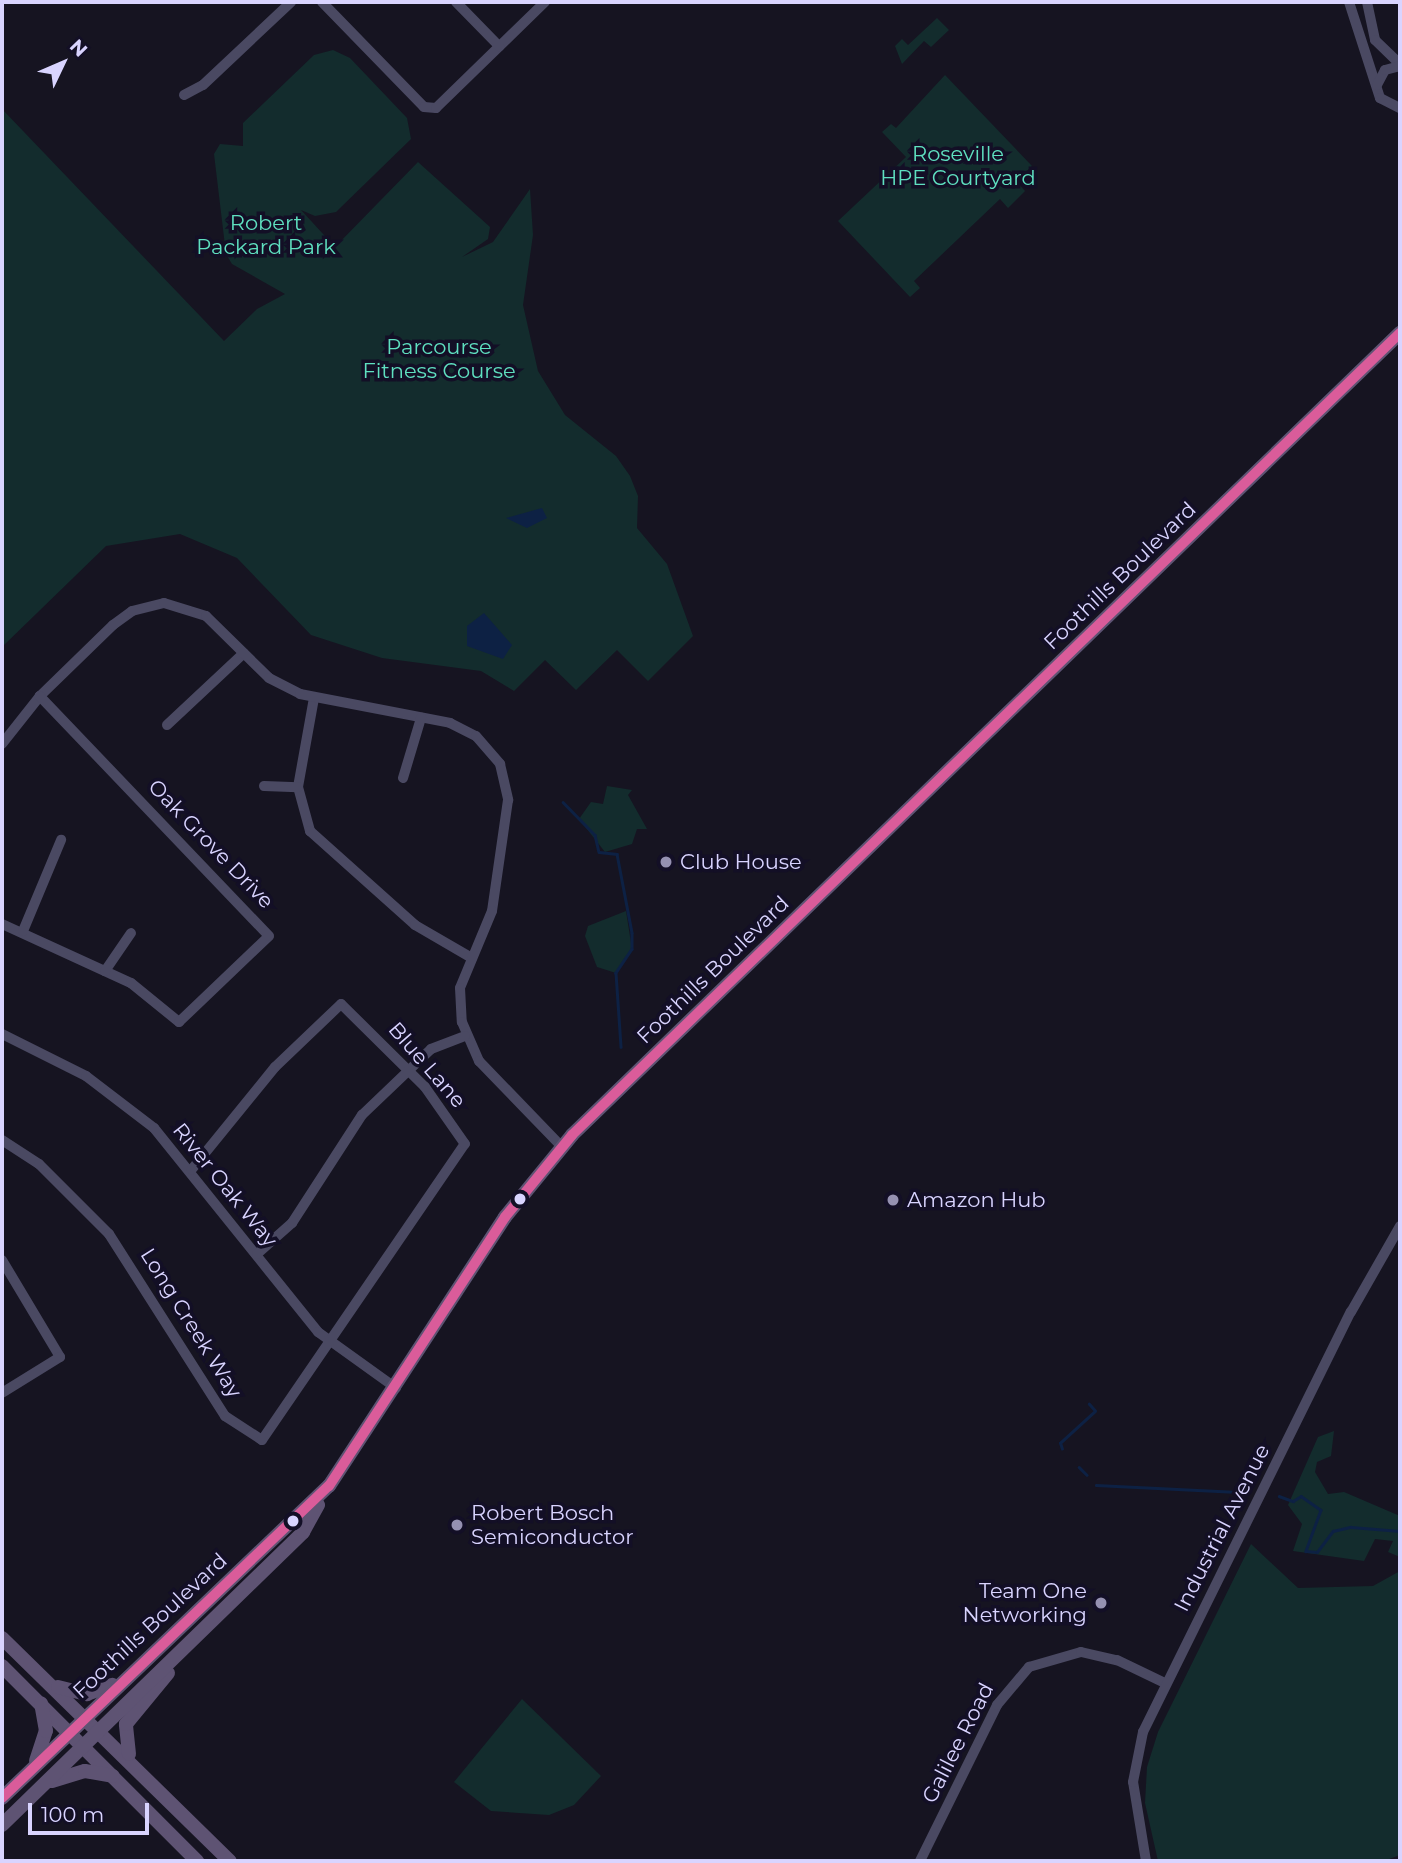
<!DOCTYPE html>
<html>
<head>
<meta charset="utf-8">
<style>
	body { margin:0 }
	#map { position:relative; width:1402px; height:1863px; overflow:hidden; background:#161421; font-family:Montserrat,sans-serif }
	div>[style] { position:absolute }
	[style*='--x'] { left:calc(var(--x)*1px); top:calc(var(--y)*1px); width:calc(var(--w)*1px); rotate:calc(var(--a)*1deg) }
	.green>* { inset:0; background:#132c2d }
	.water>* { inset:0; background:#0d2144 }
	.stream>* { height:2.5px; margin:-1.25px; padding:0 1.25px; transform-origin:1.25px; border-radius:1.25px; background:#0d2144 }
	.minor>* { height:10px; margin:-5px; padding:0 5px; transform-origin:5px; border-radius:5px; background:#4a4962 }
	.major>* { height:14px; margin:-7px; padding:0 7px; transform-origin:7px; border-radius:7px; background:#5e5373 }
	.bus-1>* { height:10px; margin:-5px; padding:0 5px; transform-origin:5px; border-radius:5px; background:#da5c9a }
	.dots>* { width:19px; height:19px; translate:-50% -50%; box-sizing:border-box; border:4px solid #130f26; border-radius:50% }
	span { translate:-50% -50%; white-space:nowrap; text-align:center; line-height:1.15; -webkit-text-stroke:7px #130f26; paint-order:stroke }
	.park-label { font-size:21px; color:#5fe0c0 }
	.street-label { font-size:21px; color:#d9d4ff }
	.poi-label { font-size:21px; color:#d9d4ff }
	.left { translate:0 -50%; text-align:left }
	.right { translate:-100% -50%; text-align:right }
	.frame { position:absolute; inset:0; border:4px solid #d9d4ff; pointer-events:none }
	.north { position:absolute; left:28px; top:28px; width:70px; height:70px; -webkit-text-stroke:5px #130f26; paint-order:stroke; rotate:46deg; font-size:19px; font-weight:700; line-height:28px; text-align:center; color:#d9d4ff }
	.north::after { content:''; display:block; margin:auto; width:24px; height:32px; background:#d9d4ff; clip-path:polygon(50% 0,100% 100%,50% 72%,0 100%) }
	.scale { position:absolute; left:28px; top:1803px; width:121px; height:32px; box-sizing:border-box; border:4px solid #d9d4ff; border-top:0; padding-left:9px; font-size:21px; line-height:24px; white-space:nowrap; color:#d9d4ff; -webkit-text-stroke:5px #130f26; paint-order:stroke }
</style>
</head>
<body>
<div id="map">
	<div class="green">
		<div style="clip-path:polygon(937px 18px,949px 30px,931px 47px,924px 41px,902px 64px,895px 46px,902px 39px,908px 45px)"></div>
		<div style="clip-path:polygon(333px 50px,350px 58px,407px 118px,411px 139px,336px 212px,315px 216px,301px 210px,335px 247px,418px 162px,490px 227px,488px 239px,462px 257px,493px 242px,530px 189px,533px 235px,523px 305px,538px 371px,565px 415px,616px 456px,630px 476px,638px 496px,637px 528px,667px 564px,693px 636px,648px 681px,617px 650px,576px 690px,545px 660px,514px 691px,481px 671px,382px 658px,311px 635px,237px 558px,180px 534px,106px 546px,2px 647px,2px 109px,224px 341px,257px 309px,285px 294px,232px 264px,226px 254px,214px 154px,220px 144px,243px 146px,243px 123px,314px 55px)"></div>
		<div style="clip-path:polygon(945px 75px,1032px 166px,1016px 181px,1025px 191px,1008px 208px,1000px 199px,914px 281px,920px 288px,910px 297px,838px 221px,906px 157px,882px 132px,891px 124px,896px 128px)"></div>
		<div style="clip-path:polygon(607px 786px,632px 790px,628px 795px,647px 829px,637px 829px,632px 844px,605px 852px,579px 819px,591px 802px,603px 804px)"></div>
		<div style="clip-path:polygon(626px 911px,632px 949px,616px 973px,597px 967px,585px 936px,588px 926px)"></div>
		<div style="clip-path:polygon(1334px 1431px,1331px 1456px,1317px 1462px,1315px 1472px,1328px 1494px,1344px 1492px,1400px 1516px,1400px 1557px,1388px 1552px,1393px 1541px,1375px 1539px,1364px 1561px,1293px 1551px,1302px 1524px,1288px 1505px,1318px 1437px)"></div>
		<div style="clip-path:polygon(1251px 1544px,1298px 1588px,1373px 1586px,1400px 1571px,1400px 1855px,1384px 1861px,1158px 1861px,1145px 1803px,1147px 1767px,1158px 1732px)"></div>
		<div style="clip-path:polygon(522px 1699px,601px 1776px,574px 1805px,549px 1815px,491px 1811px,454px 1782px)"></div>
	</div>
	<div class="water">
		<div style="clip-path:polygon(542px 508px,547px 518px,527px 528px,506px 518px)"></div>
		<div style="clip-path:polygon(484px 613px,512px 645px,503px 659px,467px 646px,467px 626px)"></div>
	</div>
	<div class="stream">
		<div style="--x:563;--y:802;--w:46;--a:45.9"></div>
		<div style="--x:595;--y:835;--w:17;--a:77"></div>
		<div style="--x:599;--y:852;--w:18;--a:6"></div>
		<div style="--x:617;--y:854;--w:80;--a:79.2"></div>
		<div style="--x:632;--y:933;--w:16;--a:90"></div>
		<div style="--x:632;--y:949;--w:29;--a:124"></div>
		<div style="--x:616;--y:973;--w:74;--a:86.1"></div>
		<div style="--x:1062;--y:1449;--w:6;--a:-108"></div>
		<div style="--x:1060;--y:1443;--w:47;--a:-42.4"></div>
		<div style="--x:1095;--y:1411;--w:9;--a:-131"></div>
		<div style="--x:1079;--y:1467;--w:11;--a:45"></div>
		<div style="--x:1096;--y:1485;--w:142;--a:2.8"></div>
		<div style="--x:1279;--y:1496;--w:15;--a:20"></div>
		<div style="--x:1293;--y:1501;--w:9;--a:-32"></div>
		<div style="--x:1301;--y:1496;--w:24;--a:35"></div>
		<div style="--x:1321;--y:1510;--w:44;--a:110.1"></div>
		<div style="--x:1306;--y:1551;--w:11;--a:5"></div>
		<div style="--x:1317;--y:1552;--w:26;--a:-53"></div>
		<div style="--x:1333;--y:1531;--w:18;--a:-13"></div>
		<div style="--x:1351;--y:1527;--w:49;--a:4.7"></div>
	</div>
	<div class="minor">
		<div style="--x:322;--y:2;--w:146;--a:45.8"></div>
		<div style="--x:424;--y:107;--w:12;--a:5"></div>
		<div style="--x:436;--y:108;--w:152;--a:-44.2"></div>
		<div style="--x:456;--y:2;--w:62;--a:45.7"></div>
		<div style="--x:1349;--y:2;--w:101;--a:72.1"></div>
		<div style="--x:1380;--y:98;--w:22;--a:27"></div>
		<div style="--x:1367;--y:2;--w:39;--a:78"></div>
		<div style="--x:1375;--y:40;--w:35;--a:44"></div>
		<div style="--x:1377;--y:85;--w:17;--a:-62"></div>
		<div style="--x:1385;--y:70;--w:16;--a:-15"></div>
		<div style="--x:184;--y:95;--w:21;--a:-28"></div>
		<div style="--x:203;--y:85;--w:121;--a:-43.3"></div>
		<div style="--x:314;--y:698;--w:90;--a:100.2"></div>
		<div style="--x:298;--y:787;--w:46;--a:74.7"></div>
		<div style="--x:310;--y:831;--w:141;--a:41.8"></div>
		<div style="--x:415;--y:925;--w:64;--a:30.2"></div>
		<div style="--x:167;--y:725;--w:105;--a:-43.1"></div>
		<div style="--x:2;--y:744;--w:61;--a:-51.6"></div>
		<div style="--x:40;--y:696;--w:102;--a:-44.2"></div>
		<div style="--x:113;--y:625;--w:24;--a:-36"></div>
		<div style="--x:132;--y:611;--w:33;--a:-14"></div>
		<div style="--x:164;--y:603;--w:44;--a:17.2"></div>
		<div style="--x:206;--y:616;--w:88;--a:44.5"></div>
		<div style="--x:269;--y:678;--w:35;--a:27"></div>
		<div style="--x:300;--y:694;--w:153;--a:10.9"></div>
		<div style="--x:450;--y:723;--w:29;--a:27"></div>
		<div style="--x:476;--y:736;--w:37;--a:49"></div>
		<div style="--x:500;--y:764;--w:37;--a:77"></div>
		<div style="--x:508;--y:800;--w:112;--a:98.2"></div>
		<div style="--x:492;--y:911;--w:83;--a:112.6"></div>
		<div style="--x:460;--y:988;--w:34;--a:87"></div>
		<div style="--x:462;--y:1022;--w:43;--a:66.4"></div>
		<div style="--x:479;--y:1061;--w:118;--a:46"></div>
		<div style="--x:403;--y:778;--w:63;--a:-73.3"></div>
		<div style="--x:264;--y:786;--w:34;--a:2"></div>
		<div style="--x:2;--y:924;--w:142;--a:24.6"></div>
		<div style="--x:131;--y:983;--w:62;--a:39.1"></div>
		<div style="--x:179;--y:1022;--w:124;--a:-43.7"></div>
		<div style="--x:269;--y:936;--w:332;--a:-133.7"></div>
		<div style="--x:23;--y:931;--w:99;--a:-67.3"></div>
		<div style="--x:105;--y:971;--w:46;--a:-55.6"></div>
		<div style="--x:2;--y:1034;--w:94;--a:26.6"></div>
		<div style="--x:86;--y:1076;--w:86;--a:37.4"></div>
		<div style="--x:154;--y:1128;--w:262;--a:51.2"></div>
		<div style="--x:318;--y:1332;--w:96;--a:35.7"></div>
		<div style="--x:2;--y:1140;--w:44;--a:33"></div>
		<div style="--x:39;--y:1164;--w:99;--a:45"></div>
		<div style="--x:109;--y:1234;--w:216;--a:57.5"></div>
		<div style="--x:225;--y:1416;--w:44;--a:33"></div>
		<div style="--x:262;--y:1440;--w:359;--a:-55.6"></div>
		<div style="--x:465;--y:1144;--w:70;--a:-125.1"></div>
		<div style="--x:425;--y:1087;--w:118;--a:-135.3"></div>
		<div style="--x:341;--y:1004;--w:91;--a:136.3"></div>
		<div style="--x:275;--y:1067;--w:132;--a:129.1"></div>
		<div style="--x:257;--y:1254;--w:47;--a:-41.5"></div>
		<div style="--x:292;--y:1223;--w:129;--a:-57.1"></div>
		<div style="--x:362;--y:1115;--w:95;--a:-43.7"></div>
		<div style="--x:431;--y:1049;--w:36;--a:-21"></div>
		<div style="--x:2;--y:1260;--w:113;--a:59.1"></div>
		<div style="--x:60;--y:1357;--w:68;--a:148.2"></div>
		<div style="--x:920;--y:1861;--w:174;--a:-63.7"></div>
		<div style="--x:997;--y:1705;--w:50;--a:-49.9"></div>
		<div style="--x:1029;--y:1667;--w:54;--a:-16.1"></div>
		<div style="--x:1081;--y:1652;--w:37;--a:13"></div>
		<div style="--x:1117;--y:1660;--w:53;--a:25.6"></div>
		<div style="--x:1146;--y:1861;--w:80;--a:-99.3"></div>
		<div style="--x:1133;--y:1782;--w:51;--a:-78.7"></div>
		<div style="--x:1143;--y:1732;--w:469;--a:-63.7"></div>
		<div style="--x:1351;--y:1312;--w:99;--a:-60.3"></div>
	</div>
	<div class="major">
		<div style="--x:2;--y:1638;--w:319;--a:44.4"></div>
		<div style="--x:2;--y:1666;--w:276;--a:45"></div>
		<div style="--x:58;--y:1687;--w:30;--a:14"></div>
		<div style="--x:87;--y:1694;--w:27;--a:-20"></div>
		<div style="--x:129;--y:1754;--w:30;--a:-96"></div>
		<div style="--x:126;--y:1724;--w:66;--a:-50.5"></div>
		<div style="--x:36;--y:1761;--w:32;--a:-72"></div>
		<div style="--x:46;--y:1731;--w:28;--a:-100"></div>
		<div style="--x:52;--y:1781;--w:34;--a:-17"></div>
		<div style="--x:85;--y:1771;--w:28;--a:10"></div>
		<div style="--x:2;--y:1798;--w:452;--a:-43.7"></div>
		<div style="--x:329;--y:1486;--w:321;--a:-56.8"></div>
		<div style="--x:505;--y:1217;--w:106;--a:-50.7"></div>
		<div style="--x:572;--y:1135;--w:1153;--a:-44.09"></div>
		<div style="--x:2;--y:1825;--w:420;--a:-44.2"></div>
		<div style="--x:303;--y:1532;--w:31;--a:-61"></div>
	</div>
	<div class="bus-1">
		<div style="--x:2;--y:1798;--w:452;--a:-43.7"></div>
		<div style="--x:329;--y:1486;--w:321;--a:-56.8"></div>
		<div style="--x:505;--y:1217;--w:106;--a:-50.7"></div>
		<div style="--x:572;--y:1135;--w:1153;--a:-44.09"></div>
	</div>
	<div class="dots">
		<div style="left:666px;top:862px;background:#9591b1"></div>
		<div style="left:520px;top:1199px;background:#d9d4ff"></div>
		<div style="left:893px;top:1200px;background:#9591b1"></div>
		<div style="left:293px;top:1521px;background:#d9d4ff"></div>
		<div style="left:457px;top:1525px;background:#9591b1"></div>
		<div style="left:1101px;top:1603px;background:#9591b1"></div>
	</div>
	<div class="park-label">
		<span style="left:958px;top:166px">Roseville<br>HPE Courtyard</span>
		<span style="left:266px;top:235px">Robert<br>Packard Park</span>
		<span style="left:439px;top:359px">Parcourse<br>Fitness Course</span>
	</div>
	<div class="street-label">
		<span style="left:1120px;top:576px;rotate:-44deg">Foothills Boulevard</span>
		<span style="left:211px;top:844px;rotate:46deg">Oak Grove Drive</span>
		<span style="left:713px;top:970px;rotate:-44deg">Foothills Boulevard</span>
		<span style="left:427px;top:1065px;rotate:49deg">Blue Lane</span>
		<span style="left:225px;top:1185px;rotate:51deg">River Oak Way</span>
		<span style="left:191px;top:1323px;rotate:58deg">Long Creek Way</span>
		<span style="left:1222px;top:1528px;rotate:-63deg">Industrial Avenue</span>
		<span style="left:150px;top:1626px;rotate:-43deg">Foothills Boulevard</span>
		<span style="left:958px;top:1743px;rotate:-63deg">Galilee Road</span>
	</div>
	<div class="poi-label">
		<span class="left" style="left:680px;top:862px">Club House</span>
		<span class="left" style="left:907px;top:1200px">Amazon Hub</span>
		<span class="left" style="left:471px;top:1525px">Robert Bosch<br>Semiconductor</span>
		<span class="right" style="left:1087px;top:1603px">Team One<br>Networking</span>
	</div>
	<div class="frame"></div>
	<div class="north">N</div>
	<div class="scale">100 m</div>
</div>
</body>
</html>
